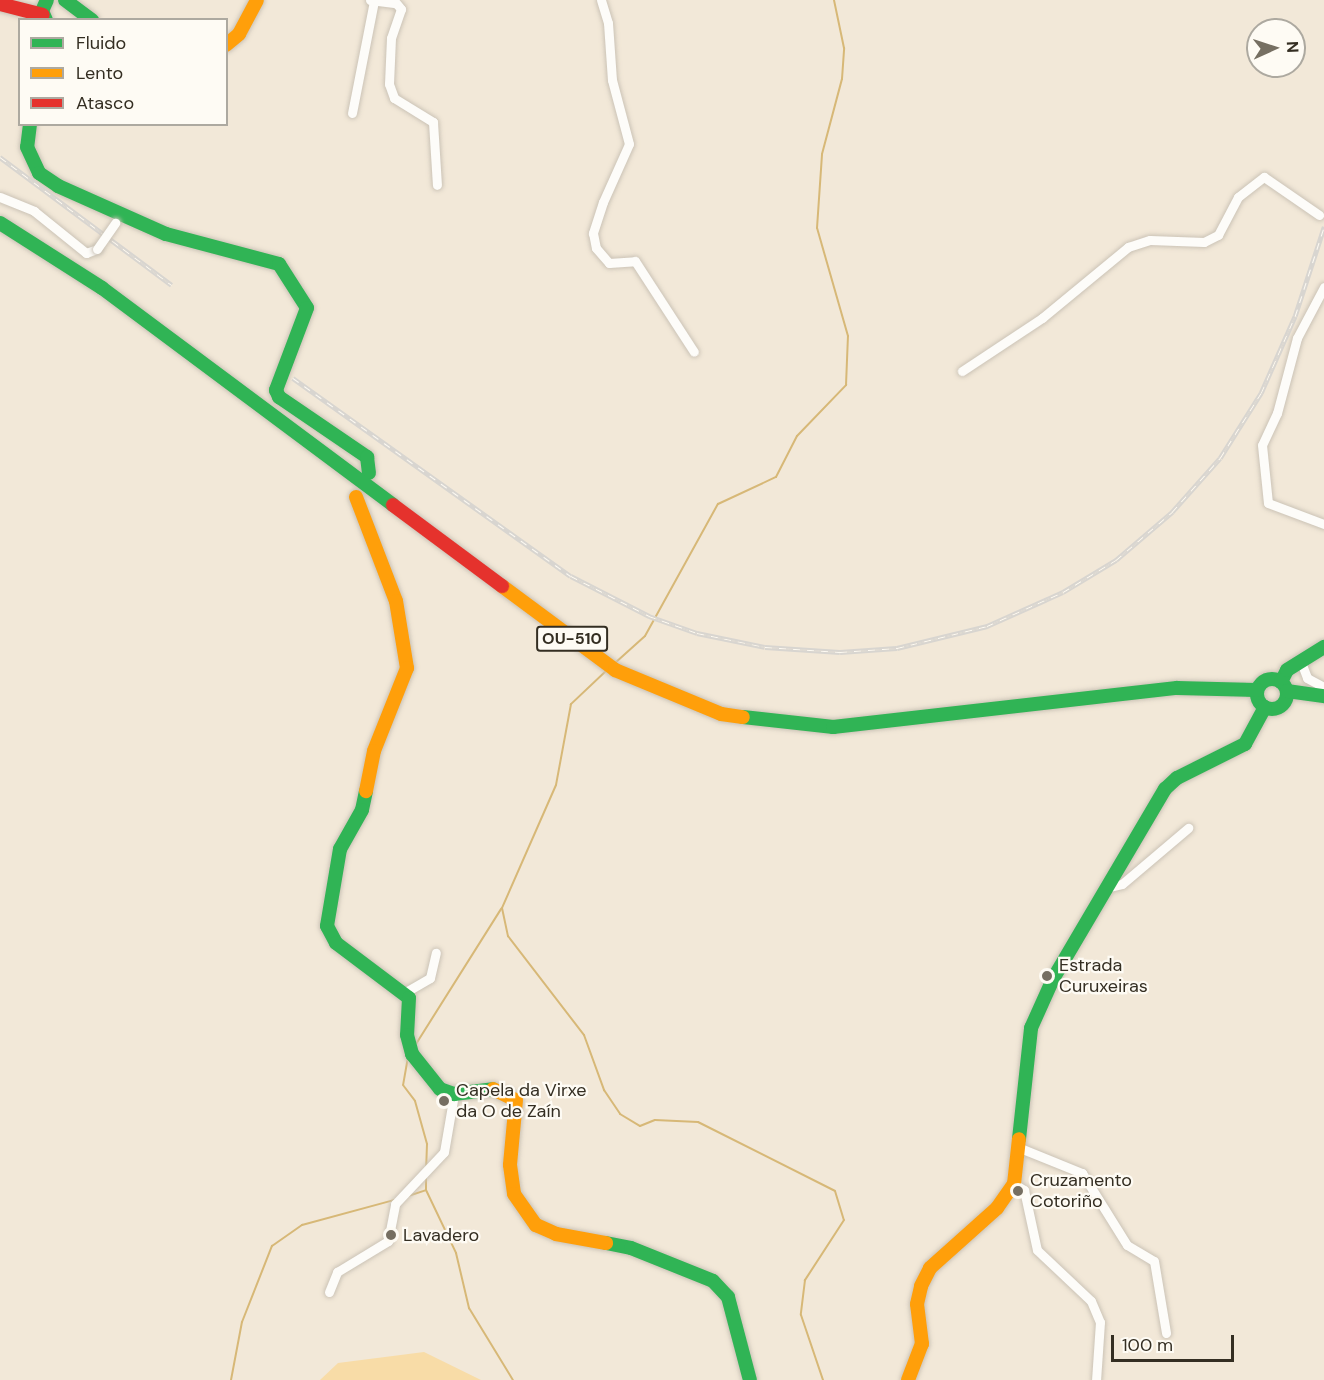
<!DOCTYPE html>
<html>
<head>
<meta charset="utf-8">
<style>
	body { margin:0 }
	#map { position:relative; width:1324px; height:1380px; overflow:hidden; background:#f2e8d8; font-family:"DM Sans",sans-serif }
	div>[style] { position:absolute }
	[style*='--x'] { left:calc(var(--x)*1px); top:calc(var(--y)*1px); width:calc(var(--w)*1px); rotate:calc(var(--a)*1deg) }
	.green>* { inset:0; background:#f8dca7 }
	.stream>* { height:2px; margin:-1px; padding:0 1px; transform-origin:1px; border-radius:1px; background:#d7b877 }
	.roads { filter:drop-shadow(0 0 2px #cbc3b6) drop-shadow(0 0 2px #cbc3b6) }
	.street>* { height:9px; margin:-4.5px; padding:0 4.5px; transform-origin:4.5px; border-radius:4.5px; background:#fdfcf9 }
	.fast>* { height:14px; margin:-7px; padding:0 7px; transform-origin:7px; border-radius:7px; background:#30b455 }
	.fast>.ring { margin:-7px; padding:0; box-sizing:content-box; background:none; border:14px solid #30b455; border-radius:50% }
	.slow>* { height:14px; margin:-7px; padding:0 7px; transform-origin:7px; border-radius:7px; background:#ff9f0a }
	.jam>* { height:14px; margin:-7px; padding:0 7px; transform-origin:7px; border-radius:7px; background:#e5322d }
	.rail>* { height:4.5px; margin-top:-2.25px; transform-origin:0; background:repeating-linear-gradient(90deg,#fefbf4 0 7px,#d8d5d0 0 14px); box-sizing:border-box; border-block:2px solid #d8d5d0 }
	.bridges { filter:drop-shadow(0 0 2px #cbc3b6) drop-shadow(0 0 2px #cbc3b6) }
	.street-bridge>* { height:9px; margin:-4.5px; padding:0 4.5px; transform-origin:4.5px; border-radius:4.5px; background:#fdfcf9 }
	.dots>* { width:16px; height:16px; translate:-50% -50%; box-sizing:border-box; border:3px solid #fefbf4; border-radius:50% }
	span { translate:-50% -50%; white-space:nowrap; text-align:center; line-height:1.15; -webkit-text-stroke:4.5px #fefbf4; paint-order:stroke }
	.shield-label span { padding:2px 4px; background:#fefbf4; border:2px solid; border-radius:4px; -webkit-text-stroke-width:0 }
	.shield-label { font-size:16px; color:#342e22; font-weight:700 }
	.poi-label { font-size:18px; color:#342e22 }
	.left { translate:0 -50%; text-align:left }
	.legend { position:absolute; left:18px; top:18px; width:210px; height:108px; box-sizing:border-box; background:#fefbf4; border:2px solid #ada9a0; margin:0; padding:8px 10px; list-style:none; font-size:18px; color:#342e22 }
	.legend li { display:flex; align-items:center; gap:12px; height:30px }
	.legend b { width:30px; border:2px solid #ada9a0 }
	.north { position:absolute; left:1246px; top:18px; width:60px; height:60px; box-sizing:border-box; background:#fefbf4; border:2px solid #ada9a0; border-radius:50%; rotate:87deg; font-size:16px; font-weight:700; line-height:24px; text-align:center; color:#342e22 }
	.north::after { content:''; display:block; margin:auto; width:21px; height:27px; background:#766f62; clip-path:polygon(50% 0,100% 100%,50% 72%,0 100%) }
	.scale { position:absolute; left:1111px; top:1335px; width:123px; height:27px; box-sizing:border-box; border:3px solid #342e22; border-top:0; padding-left:8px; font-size:18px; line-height:21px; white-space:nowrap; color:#342e22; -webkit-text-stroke:4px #fefbf4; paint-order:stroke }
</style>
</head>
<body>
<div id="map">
	<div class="green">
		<div style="clip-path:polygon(424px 1352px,481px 1380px,320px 1380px,338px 1363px)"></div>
	</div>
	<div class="stream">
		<div style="--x:615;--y:663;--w:40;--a:-42"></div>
		<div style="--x:645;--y:636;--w:151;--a:-61.1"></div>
		<div style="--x:718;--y:504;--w:64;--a:-25"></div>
		<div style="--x:776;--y:477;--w:46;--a:-62.9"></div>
		<div style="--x:797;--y:436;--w:71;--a:-46.1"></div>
		<div style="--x:846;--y:385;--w:49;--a:-87.7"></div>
		<div style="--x:848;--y:336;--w:112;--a:-106"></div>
		<div style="--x:817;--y:228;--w:74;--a:-86.1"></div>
		<div style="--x:822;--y:154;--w:78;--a:-75.1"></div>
		<div style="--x:842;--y:79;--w:31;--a:-86"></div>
		<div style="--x:844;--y:48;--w:49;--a:-101.8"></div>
		<div style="--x:607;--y:670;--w:50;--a:136.6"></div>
		<div style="--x:571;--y:704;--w:82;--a:100.5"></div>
		<div style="--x:556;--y:785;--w:134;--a:113.7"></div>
		<div style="--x:502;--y:908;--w:29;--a:78"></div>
		<div style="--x:508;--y:936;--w:125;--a:52.5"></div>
		<div style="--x:584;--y:1035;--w:59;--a:70"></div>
		<div style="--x:604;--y:1090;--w:29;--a:56"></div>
		<div style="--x:620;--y:1114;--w:23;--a:31"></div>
		<div style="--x:640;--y:1126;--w:16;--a:-22"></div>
		<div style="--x:655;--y:1120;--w:43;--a:2.7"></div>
		<div style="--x:698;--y:1122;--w:153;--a:26.7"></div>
		<div style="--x:835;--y:1191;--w:30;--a:73"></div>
		<div style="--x:844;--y:1220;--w:72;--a:123"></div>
		<div style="--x:805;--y:1280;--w:35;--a:97"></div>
		<div style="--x:801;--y:1315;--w:69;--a:71.3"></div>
		<div style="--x:416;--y:1044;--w:160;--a:-57.8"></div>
		<div style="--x:408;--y:1057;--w:28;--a:100"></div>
		<div style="--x:403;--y:1085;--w:20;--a:53"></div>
		<div style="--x:415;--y:1101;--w:45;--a:74.4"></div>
		<div style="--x:427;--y:1144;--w:24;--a:92"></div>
		<div style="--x:426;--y:1176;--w:14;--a:90"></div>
		<div style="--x:426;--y:1190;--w:70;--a:64.5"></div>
		<div style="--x:456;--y:1253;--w:57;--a:76.7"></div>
		<div style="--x:469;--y:1308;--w:84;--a:58.6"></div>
		<div style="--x:408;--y:1196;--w:19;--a:-18"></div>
		<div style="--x:231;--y:1380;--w:59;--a:-79.3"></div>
		<div style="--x:242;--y:1322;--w:82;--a:-68.5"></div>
		<div style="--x:272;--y:1246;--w:37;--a:-35"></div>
		<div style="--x:302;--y:1225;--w:95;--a:-15.2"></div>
	</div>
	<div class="roads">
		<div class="street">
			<div style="--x:370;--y:0;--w:26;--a:7"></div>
			<div style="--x:396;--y:3;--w:8;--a:50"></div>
			<div style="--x:401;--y:9;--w:31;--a:109"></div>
			<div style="--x:391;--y:38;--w:46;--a:92.5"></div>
			<div style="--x:389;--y:84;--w:15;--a:70"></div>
			<div style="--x:394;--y:98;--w:46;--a:31.6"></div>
			<div style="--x:433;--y:122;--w:63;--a:86.4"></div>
			<div style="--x:601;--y:0;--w:24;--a:73"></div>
			<div style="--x:608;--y:23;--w:57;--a:86"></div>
			<div style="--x:612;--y:80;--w:66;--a:75.1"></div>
			<div style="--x:629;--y:144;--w:64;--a:114.1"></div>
			<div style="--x:603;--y:202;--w:33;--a:108"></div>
			<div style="--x:593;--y:233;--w:15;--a:79"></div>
			<div style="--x:596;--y:248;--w:20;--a:49"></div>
			<div style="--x:609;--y:263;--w:26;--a:-4"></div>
			<div style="--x:635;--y:261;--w:108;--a:57"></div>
			<div style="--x:352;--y:113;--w:114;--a:-78.9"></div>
			<div style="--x:0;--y:197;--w:37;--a:22"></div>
			<div style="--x:34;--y:211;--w:67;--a:38.9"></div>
			<div style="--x:86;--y:253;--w:12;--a:-20"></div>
			<div style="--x:1324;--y:287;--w:58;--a:117.9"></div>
			<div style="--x:1297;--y:338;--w:78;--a:104.9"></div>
			<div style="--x:1277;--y:413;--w:35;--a:115"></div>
			<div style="--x:1262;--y:445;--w:58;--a:84.1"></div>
			<div style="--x:1268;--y:503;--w:60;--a:20.6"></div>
			<div style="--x:962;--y:371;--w:96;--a:-33.5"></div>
			<div style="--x:1042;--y:318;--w:112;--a:-39.5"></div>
			<div style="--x:1128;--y:247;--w:23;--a:-18"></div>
			<div style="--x:1150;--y:240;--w:54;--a:2.1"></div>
			<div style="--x:1204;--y:242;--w:16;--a:-27"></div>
			<div style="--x:1218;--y:235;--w:43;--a:-62.2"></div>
			<div style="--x:1238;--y:197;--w:33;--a:-38"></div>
			<div style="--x:1264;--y:177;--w:67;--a:34.6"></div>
			<div style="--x:1301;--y:662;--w:17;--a:69"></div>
			<div style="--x:1307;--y:678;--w:19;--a:28"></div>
			<div style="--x:1109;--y:887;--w:13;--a:-13"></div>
			<div style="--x:1122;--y:884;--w:87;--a:-40.3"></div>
			<div style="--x:404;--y:993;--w:30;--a:-30"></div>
			<div style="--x:430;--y:978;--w:26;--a:-77"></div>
			<div style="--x:1020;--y:1148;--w:67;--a:22"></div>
			<div style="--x:1082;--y:1173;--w:85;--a:58"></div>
			<div style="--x:1127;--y:1245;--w:31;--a:31"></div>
			<div style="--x:1154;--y:1261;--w:73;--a:80.5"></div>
			<div style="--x:1014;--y:1184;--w:12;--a:31"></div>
			<div style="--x:1024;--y:1190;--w:61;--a:77.8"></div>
			<div style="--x:1037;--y:1250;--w:74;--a:43.4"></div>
			<div style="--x:1091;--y:1301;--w:23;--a:67"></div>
			<div style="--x:1100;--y:1322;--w:58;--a:93.9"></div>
			<div style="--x:329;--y:1292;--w:22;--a:-68"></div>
			<div style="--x:337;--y:1272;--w:60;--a:-31.3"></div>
			<div style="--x:388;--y:1241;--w:38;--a:-79"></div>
			<div style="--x:395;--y:1204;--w:71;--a:-46.7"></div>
			<div style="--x:444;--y:1152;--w:59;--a:-80.2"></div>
		</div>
		<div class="fast">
			<div style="--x:65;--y:0;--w:34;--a:37"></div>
			<div style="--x:46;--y:20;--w:10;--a:-114"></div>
			<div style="--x:42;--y:11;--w:12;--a:-66"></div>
			<div style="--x:30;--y:124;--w:23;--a:97"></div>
			<div style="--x:27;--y:147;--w:29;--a:65"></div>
			<div style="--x:39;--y:173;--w:23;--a:34"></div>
			<div style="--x:58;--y:186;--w:118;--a:24"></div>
			<div style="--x:166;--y:234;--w:117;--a:14.9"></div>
			<div style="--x:279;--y:264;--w:52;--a:57.5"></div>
			<div style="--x:307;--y:308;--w:88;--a:110.7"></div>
			<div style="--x:276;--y:390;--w:8;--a:67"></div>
			<div style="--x:279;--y:397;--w:107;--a:34.3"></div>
			<div style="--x:367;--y:457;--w:16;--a:83"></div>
			<div style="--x:0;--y:223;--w:121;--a:32.5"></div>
			<div style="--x:102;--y:288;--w:363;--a:36.7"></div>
			<div class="ring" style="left:1257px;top:679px;width:16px;height:16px"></div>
			<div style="--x:1281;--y:682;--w:13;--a:-63"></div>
			<div style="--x:1287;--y:670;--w:44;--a:-31.9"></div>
			<div style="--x:1287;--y:691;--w:37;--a:8"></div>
			<div style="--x:743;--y:717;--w:91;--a:6.3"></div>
			<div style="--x:833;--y:727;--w:346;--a:-6.5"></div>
			<div style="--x:1177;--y:688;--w:80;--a:1.4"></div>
			<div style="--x:366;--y:791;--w:19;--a:102"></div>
			<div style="--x:362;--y:810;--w:45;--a:119.4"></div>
			<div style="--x:340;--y:849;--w:78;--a:99.6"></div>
			<div style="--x:327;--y:926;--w:19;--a:62"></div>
			<div style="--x:336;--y:943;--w:91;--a:37"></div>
			<div style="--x:409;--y:998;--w:37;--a:93"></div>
			<div style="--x:407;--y:1035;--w:20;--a:75"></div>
			<div style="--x:412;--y:1054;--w:45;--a:51.3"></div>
			<div style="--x:440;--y:1089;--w:15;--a:20"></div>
			<div style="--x:454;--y:1094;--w:39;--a:-7"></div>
			<div style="--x:1019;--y:1139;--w:112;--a:-83.8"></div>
			<div style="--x:1031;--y:1028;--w:54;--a:-65.8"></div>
			<div style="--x:1053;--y:979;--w:221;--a:-59.5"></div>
			<div style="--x:1165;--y:789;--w:16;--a:-43"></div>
			<div style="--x:1177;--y:778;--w:76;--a:-26.6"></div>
			<div style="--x:1245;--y:744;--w:42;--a:-61.6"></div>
			<div style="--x:606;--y:1243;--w:25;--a:11"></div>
			<div style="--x:631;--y:1248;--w:88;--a:21.9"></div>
			<div style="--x:713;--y:1281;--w:22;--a:47"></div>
			<div style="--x:728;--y:1297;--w:86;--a:75.2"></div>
		</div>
		<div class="slow">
			<div style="--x:226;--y:45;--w:17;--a:-40"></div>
			<div style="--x:239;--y:34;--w:38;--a:-62"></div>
			<div style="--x:356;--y:497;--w:111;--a:69"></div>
			<div style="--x:396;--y:601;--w:68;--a:80.7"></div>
			<div style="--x:407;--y:668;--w:89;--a:111.7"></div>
			<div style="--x:374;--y:751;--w:41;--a:101.3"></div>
			<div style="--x:502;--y:586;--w:141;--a:36.6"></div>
			<div style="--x:615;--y:670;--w:115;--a:22.5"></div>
			<div style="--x:721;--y:714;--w:22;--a:8"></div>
			<div style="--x:493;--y:1089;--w:25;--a:26"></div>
			<div style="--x:516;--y:1100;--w:65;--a:95.3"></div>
			<div style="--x:510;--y:1165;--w:29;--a:82"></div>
			<div style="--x:514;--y:1194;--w:38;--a:55"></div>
			<div style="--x:536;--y:1225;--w:22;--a:24"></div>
			<div style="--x:556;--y:1234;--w:51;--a:10.2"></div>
			<div style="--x:908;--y:1380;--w:39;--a:-69"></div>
			<div style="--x:922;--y:1344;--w:40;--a:-97.1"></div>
			<div style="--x:917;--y:1304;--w:18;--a:-77"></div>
			<div style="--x:921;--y:1286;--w:20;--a:-63"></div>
			<div style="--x:930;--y:1268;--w:90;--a:-41.8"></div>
			<div style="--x:997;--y:1208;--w:29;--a:-55"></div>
			<div style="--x:1014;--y:1184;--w:45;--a:-83.7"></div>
		</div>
		<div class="jam">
			<div style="--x:0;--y:4;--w:44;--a:14.3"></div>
			<div style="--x:393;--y:505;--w:136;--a:36.6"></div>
		</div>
	</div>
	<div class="rail">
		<div style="--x:0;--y:157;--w:214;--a:36.7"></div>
		<div style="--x:293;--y:378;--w:341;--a:35.5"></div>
		<div style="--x:571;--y:576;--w:88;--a:27.1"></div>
		<div style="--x:649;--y:616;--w:51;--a:19.5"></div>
		<div style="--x:697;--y:633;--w:69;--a:11.6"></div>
		<div style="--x:765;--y:647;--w:75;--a:3.8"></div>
		<div style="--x:840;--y:652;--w:57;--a:-4"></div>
		<div style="--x:897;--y:648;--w:93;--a:-13.7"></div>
		<div style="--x:987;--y:626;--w:83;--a:-24.1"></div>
		<div style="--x:1063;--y:592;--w:62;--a:-31.1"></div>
		<div style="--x:1116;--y:560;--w:74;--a:-40.6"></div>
		<div style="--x:1172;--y:512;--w:72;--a:-48.4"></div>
		<div style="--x:1220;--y:458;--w:77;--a:-57.8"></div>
		<div style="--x:1261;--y:393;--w:84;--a:-66.2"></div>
		<div style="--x:1295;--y:316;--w:94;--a:-72"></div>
	</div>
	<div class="bridges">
		<div class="street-bridge">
			<div style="--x:97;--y:249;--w:32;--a:-55"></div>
		</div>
	</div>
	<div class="dots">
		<div style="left:1047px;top:976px;background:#766f62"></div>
		<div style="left:444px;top:1101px;background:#766f62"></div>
		<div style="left:1018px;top:1191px;background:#766f62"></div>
		<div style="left:391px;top:1235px;background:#766f62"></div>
	</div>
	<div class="shield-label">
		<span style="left:572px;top:639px">OU-510</span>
	</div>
	<div class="poi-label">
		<span class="left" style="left:1059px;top:976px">Estrada<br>Curuxeiras</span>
		<span class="left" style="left:456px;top:1101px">Capela da Virxe<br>da O de Zaín</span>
		<span class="left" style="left:1030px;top:1191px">Cruzamento<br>Cotoriño</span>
		<span class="left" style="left:403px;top:1235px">Lavadero</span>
	</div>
	<ul class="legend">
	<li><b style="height:8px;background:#30b455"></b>Fluido</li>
	<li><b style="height:8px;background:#ff9f0a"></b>Lento</li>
	<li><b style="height:8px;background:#e5322d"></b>Atasco</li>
	</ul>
	<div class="north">N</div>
	<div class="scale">100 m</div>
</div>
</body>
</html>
